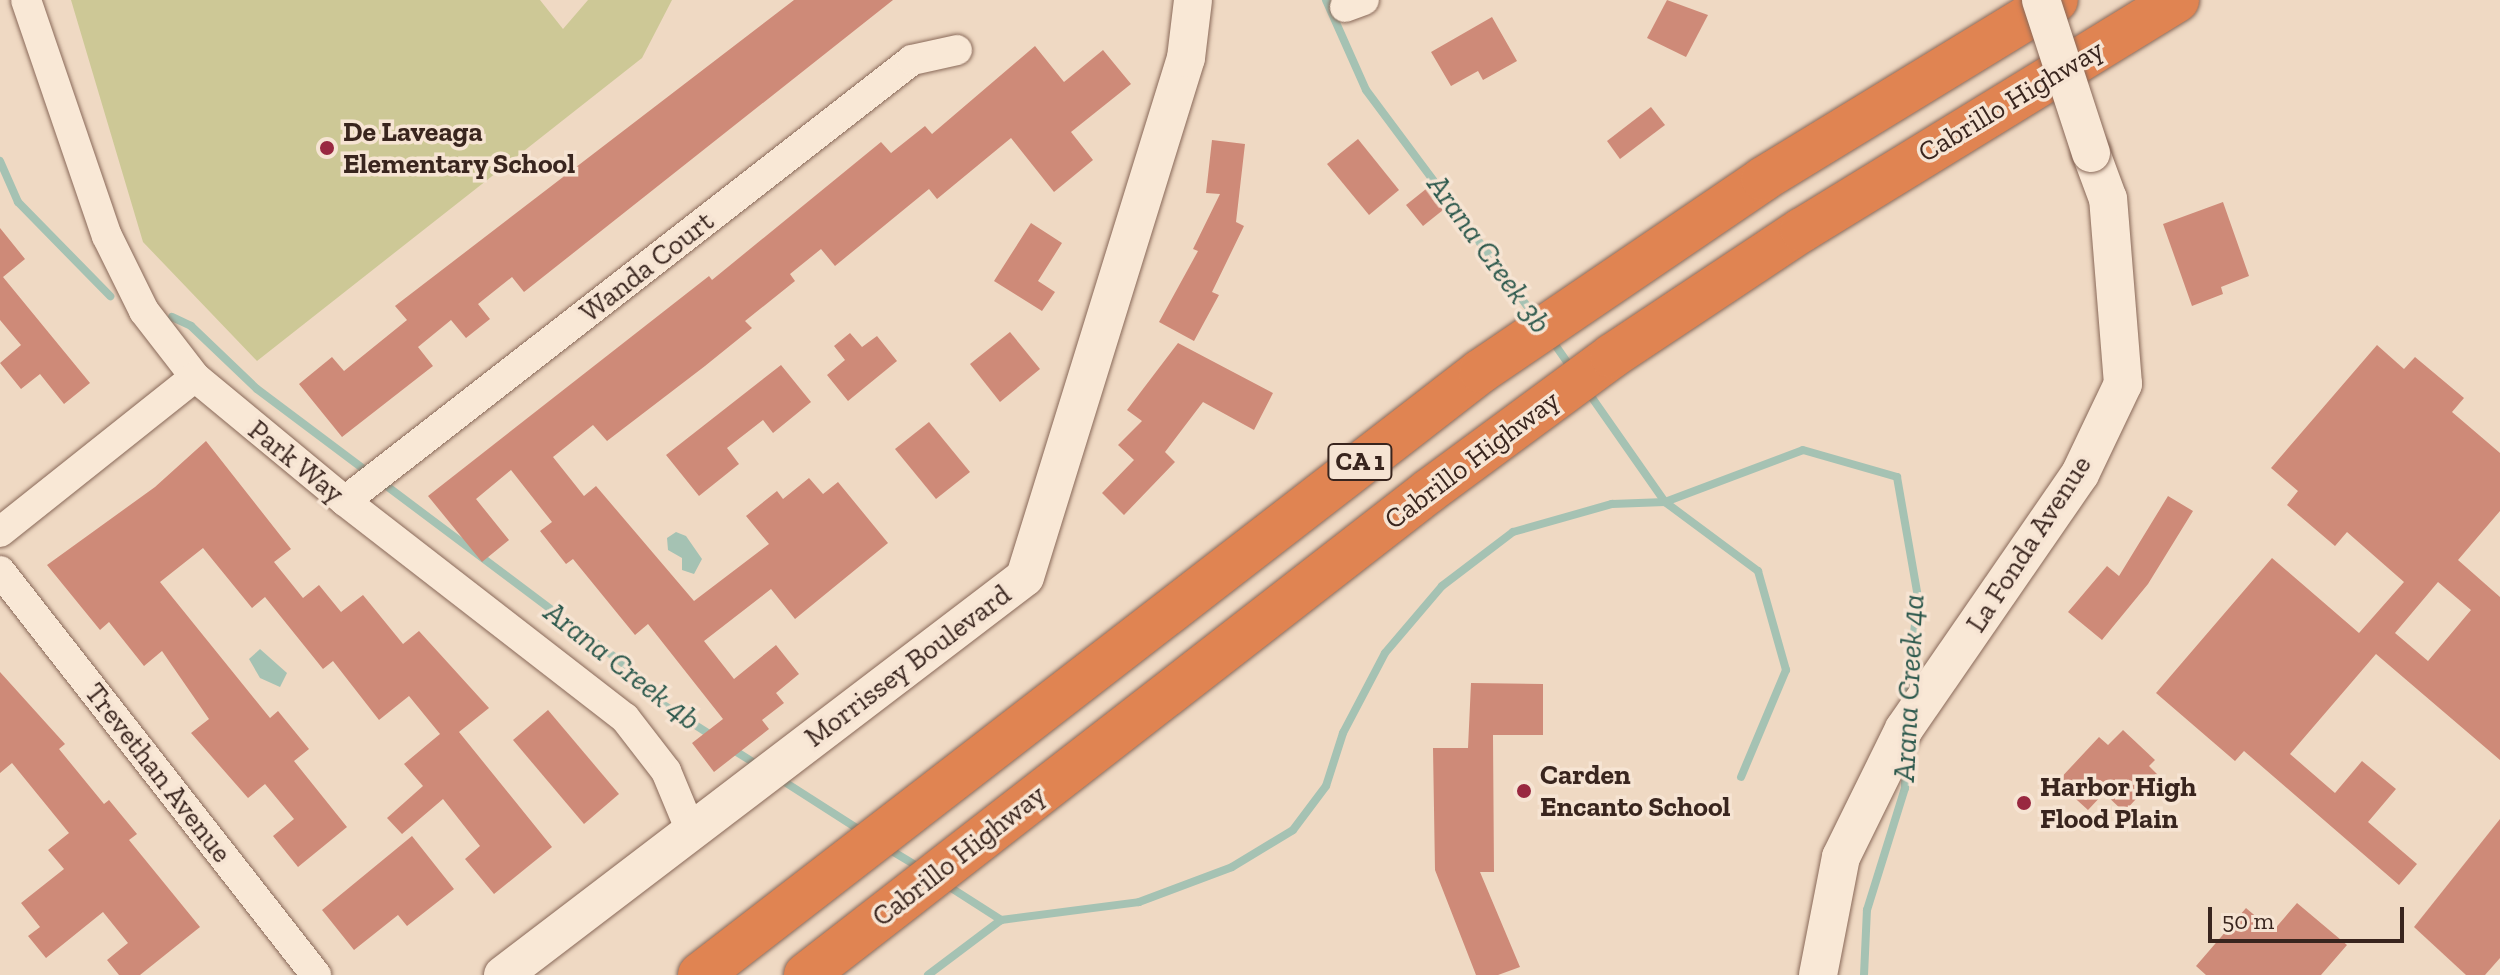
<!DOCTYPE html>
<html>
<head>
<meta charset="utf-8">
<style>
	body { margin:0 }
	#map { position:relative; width:2500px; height:975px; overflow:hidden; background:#efd9c3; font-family:"Zilla Slab",serif }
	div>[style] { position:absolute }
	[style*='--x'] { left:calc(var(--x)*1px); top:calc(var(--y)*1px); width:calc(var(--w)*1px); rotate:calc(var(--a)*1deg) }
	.green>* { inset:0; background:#cdc896 }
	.water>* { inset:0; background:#a5c2b3 }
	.stream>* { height:8px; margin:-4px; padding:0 4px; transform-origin:4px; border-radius:4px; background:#a5c2b3 }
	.building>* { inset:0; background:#ce8a78 }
	.roads { filter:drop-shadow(0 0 2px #896959) drop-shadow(0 0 2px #896959) }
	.minor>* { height:30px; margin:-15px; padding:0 15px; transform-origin:15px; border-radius:15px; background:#f9e8d6 }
	.tertiary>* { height:38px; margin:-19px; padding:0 19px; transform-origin:19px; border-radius:19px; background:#f9e8d6 }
	.motorway>* { height:44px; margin:-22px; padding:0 22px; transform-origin:22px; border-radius:22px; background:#e08452 }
	.bridges { filter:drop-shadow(0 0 2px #896959) drop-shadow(0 0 2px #896959) }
	.tertiary-bridge>* { height:38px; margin:-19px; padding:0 19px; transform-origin:19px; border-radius:19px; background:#f9e8d6 }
	.dots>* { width:22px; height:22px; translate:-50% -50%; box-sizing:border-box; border:4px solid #f6e4d3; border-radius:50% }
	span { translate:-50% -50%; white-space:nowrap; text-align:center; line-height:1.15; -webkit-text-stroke:7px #f6e4d3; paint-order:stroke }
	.shield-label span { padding:2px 6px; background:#f6e4d3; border:2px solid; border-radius:6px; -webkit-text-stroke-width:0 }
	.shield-label { font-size:26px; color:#39251e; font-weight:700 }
	.street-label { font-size:28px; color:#39251e }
	.poi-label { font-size:28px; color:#39251e; font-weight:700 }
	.left { translate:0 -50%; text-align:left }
	.water-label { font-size:30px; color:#2d594d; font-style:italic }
	.scale { position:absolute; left:2208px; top:907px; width:196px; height:36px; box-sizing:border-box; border:4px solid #39251e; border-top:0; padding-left:10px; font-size:24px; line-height:28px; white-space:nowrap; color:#39251e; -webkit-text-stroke:6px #f6e4d3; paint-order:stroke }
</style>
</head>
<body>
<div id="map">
	<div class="green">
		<div style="clip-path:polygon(71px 0,540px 0,563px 29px,588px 0,672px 0,642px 58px,257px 361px,143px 242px)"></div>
	</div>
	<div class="water">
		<div style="clip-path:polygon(676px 532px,686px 536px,702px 559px,694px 574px,682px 570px,682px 558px,668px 550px,667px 538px)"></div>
		<div style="clip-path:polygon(260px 649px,287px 673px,280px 687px,260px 678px,249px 659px)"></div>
	</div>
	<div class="stream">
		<div style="--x:1326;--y:0;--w:98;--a:66"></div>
		<div style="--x:1366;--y:90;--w:284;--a:53.3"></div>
		<div style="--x:0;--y:161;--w:45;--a:66.3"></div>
		<div style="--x:18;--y:202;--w:132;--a:45.6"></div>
		<div style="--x:172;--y:317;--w:21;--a:25"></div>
		<div style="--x:191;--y:326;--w:91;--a:43.7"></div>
		<div style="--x:257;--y:389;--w:140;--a:36.9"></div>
		<div style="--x:1551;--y:339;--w:39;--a:55"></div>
		<div style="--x:1588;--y:392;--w:134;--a:55"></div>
		<div style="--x:1665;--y:502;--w:116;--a:36.6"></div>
		<div style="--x:1758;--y:571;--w:103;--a:74.2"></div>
		<div style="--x:1786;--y:670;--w:116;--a:112.8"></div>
		<div style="--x:380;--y:481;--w:310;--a:36.9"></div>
		<div style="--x:628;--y:667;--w:43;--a:49.7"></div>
		<div style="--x:656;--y:700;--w:69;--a:32.5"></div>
		<div style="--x:732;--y:749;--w:34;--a:32"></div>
		<div style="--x:780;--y:779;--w:98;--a:32.6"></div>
		<div style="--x:887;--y:848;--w:39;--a:31"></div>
		<div style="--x:945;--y:884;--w:67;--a:32.7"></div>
		<div style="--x:1001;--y:920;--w:139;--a:-7.4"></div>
		<div style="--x:1139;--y:902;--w:99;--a:-20.6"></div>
		<div style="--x:1232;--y:867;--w:71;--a:-31.2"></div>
		<div style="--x:1293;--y:830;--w:55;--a:-53.1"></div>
		<div style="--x:1326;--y:786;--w:56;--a:-72.2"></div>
		<div style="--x:1343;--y:733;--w:90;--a:-62.3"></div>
		<div style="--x:1385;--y:653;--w:88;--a:-49.6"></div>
		<div style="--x:1442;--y:586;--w:89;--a:-37.3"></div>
		<div style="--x:1513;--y:532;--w:103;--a:-15.8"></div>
		<div style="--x:1612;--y:504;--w:53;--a:-2.2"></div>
		<div style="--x:1665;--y:502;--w:147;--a:-20.6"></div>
		<div style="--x:1803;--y:450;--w:98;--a:16"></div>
		<div style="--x:1897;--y:477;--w:122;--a:80.1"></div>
		<div style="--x:1918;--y:597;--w:101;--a:96.3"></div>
		<div style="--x:928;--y:975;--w:91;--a:-37"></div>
		<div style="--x:1864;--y:975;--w:65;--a:-87.4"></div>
		<div style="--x:1867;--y:910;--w:128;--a:-72.7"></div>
		<div style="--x:1905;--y:788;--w:26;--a:-90"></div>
	</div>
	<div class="building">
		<div style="clip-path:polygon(794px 0,893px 0,524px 292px,512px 277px,478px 304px,490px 319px,466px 338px,451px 320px,418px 347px,433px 366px,342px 437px,299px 384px,332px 357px,344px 371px,407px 320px,395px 306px)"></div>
		<div style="clip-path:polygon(1667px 0,1708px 15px,1686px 57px,1647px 38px)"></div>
		<div style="clip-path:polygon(1492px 17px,1517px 61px,1483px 80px,1478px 71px,1451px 86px,1431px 52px)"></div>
		<div style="clip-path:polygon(1035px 46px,1064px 82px,1103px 50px,1131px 84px,1071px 132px,1093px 160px,1054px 192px,1011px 138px,937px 199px,929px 189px,835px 266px,821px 249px,790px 274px,795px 281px,745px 321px,752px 328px,705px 366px,607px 441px,593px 425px,553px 457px,584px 496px,596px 486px,694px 601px,769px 544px,746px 516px,777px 491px,783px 499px,809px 478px,823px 494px,838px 482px,888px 543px,795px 619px,771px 589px,704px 641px,734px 679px,776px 645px,799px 674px,776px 693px,784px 703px,762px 720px,769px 729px,714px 772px,692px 743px,723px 719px,648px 624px,635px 635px,573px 559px,566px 564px,540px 531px,552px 522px,511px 470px,476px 499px,509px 540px,482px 562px,428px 496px,709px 276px,712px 280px,881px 142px,891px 153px,925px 126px,932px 134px)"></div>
		<div style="clip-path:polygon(1651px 107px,1665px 125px,1620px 159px,1607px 141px)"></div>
		<div style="clip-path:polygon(1358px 139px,1399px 190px,1369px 215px,1327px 164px)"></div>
		<div style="clip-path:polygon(1212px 140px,1245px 144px,1236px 222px,1244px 226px,1212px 292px,1219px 295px,1194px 341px,1159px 322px,1198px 251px,1193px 249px,1220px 194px,1206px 193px)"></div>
		<div style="clip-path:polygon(1426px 189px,1443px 210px,1423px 226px,1406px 205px)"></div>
		<div style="clip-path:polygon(2223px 202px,2249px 276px,2221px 287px,2223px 294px,2192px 306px,2163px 224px)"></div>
		<div style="clip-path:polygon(1031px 223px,1062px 243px,1038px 281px,1055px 292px,1042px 311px,994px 281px)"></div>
		<div style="clip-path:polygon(0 228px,25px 259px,3px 277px,90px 383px,64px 404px,40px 374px,21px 389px,0 363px,21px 345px,0 320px)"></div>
		<div style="clip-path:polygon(1010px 332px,1040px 369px,1000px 402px,970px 364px)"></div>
		<div style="clip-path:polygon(850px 333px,862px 347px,877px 336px,897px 361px,848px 401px,827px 375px,845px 360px,834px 346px)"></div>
		<div style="clip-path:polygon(1178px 343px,1273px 393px,1254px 430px,1203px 402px,1165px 452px,1175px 462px,1124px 515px,1102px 493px,1134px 460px,1118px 445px,1142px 421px,1127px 410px)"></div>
		<div style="clip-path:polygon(evenodd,2377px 345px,2404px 369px,2415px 357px,2464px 398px,2452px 412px,2500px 453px,2500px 511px,2458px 560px,2500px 597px,2500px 760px,2376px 654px,2290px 754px,2335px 793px,2362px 761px,2396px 789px,2368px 822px,2417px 864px,2399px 885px,2244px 751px,2235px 761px,2156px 693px,2272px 558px,2359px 633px,2404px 582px,2347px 532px,2335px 546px,2287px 505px,2298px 491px,2271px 468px,2377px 345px,2438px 582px,2471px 610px,2428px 661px,2395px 633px,2438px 582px)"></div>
		<div style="clip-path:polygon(781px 365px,811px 402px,773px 433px,763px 420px,727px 448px,739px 464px,699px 496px,666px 455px)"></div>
		<div style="clip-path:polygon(929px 422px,970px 472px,936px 499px,895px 449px)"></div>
		<div style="clip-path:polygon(206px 441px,291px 549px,274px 562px,303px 598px,319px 585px,341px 612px,363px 595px,403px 644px,419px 631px,489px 708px,459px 732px,552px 847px,494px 894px,465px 859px,480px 846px,443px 799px,402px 834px,387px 818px,423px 786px,404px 764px,440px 734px,409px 696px,379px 720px,333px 661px,323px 669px,265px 597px,252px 608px,203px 548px,160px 582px,270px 718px,278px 711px,309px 749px,294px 761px,347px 827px,298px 867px,273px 836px,294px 819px,265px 784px,248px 798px,191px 733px,209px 719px,162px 651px,144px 666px,109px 622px,100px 630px,47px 565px,155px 487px)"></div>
		<div style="clip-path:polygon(2168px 496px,2193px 511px,2148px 584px,2102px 640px,2068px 612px,2107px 566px,2119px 576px)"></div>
		<div style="clip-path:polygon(0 672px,65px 744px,59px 749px,104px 804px,109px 800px,137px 834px,129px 840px,200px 927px,140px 975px,119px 975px,107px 960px,128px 943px,103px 912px,46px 958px,28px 936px,40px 927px,21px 903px,64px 869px,48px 850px,69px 833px,12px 763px,0 773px)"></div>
		<div style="clip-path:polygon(1471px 683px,1543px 684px,1543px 735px,1493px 735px,1494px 872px,1480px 872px,1520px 967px,1498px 975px,1476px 975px,1435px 870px,1433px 748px,1468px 748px)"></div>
		<div style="clip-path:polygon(548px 710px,619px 794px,584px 824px,513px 740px)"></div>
		<div style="clip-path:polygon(2123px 730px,2155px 760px,2149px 766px,2158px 775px,2124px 812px,2104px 793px,2088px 810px,2057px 782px,2099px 737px,2108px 745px)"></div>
		<div style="clip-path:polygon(2500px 819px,2500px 958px,2485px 975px,2466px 975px,2414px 927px)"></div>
		<div style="clip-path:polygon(412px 836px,454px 889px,407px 926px,398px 915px,354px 950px,322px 910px)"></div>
		<div style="clip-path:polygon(2297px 903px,2347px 945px,2321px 975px,2206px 975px,2196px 966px,2246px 908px,2273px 931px)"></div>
	</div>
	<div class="roads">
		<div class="minor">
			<div style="--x:26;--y:0;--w:250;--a:71.1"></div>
			<div style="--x:107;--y:236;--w:84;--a:63.7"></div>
			<div style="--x:144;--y:311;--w:83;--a:52.3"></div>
			<div style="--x:195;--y:377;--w:195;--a:39.6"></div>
			<div style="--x:345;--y:501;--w:354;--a:37.8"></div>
			<div style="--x:625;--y:718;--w:67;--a:52.3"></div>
			<div style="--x:666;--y:771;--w:65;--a:67.4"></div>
			<div style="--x:1345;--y:7;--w:20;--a:-20"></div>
			<div style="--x:345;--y:501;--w:718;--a:-37.87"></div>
			<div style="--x:912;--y:60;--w:46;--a:-12.5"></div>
			<div style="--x:0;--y:532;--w:249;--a:-38.5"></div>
			<div style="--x:0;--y:571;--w:513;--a:51.97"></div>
		</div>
		<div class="tertiary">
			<div style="--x:503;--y:975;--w:656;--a:-37.32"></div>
			<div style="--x:1025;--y:577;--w:543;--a:-72.77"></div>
			<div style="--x:1186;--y:58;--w:58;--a:-83.1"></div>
			<div style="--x:1818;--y:975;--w:120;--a:-79"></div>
			<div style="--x:1841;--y:857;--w:143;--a:-63.8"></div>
			<div style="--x:1904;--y:729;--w:310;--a:-55.4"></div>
			<div style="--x:2080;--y:474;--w:100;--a:-64.5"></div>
			<div style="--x:2123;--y:384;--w:186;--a:-94.6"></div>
			<div style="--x:2108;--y:199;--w:49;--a:-110.3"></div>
		</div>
		<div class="motorway">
			<div style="--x:700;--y:975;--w:987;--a:-37.72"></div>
			<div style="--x:1481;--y:371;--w:341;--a:-34.2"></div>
			<div style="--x:1763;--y:179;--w:343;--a:-31.4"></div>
			<div style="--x:806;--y:975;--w:789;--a:-37.84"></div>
			<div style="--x:1429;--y:491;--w:227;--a:-36.4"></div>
			<div style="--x:1612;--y:356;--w:228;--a:-33.6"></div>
			<div style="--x:1802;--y:230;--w:440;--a:-31.5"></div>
		</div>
	</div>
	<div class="bridges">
		<div class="tertiary-bridge">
			<div style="--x:2041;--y:0;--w:161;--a:71.9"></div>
		</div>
	</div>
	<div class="dots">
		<div style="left:327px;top:148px;background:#992840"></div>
		<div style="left:1524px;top:791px;background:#992840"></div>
		<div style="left:2024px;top:803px;background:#992840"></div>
	</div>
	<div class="shield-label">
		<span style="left:1360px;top:462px">CA 1</span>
	</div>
	<div class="street-label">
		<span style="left:2011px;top:101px;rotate:-31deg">Cabrillo Highway</span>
		<span style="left:647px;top:267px;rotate:-38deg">Wanda Court</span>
		<span style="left:1472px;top:460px;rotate:-37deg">Cabrillo Highway</span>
		<span style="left:296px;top:462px;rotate:39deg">Park Way</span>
		<span style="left:2029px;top:544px;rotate:-57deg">La Fonda Avenue</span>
		<span style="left:908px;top:666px;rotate:-37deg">Morrissey Boulevard</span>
		<span style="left:158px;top:773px;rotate:52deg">Trevethan Avenue</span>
		<span style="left:959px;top:856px;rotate:-38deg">Cabrillo Highway</span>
	</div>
	<div class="poi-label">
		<span class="left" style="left:343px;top:148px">De Laveaga<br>Elementary School</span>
		<span class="left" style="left:1540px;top:791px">Carden<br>Encanto School</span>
		<span class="left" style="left:2040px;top:803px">Harbor High<br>Flood Plain</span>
	</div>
	<div class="water-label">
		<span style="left:1489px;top:254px;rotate:54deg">Arana Creek 3b</span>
		<span style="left:622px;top:666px;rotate:38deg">Arana Creek 4b</span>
		<span style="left:1909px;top:688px;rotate:-87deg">Arana Creek 4a</span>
	</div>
	<div class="scale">50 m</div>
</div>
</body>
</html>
